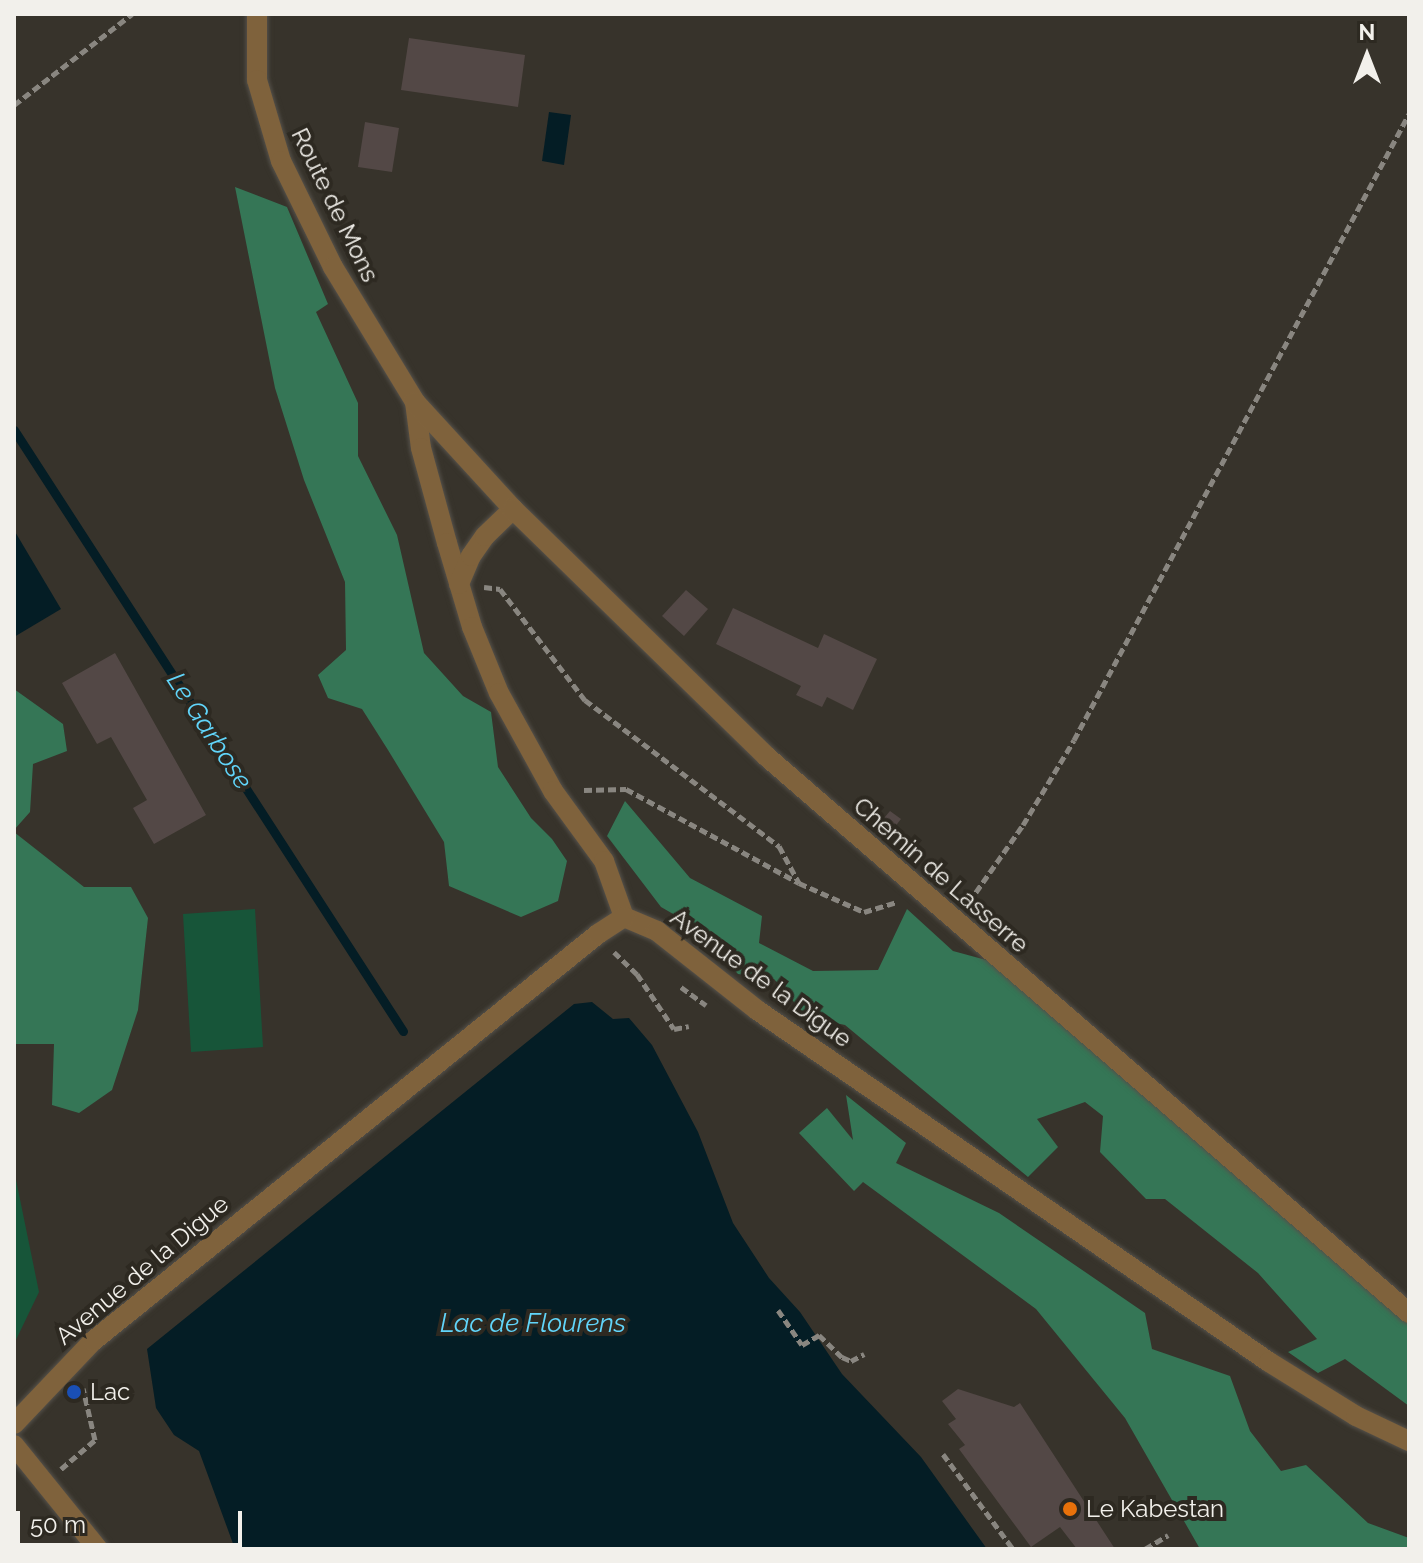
<!DOCTYPE html>
<html>
<head>
<meta charset="utf-8">
<style>
	body { margin:0 }
	#map { position:relative; width:1423px; height:1563px; overflow:hidden; background:#37332b; font-family:Raleway,sans-serif }
	div>[style] { position:absolute }
	[style*='--x'] { left:calc(var(--x)*1px); top:calc(var(--y)*1px); width:calc(var(--w)*1px); rotate:calc(var(--a)*1deg) }
	.green>* { inset:0; background:#175539 }
	.forest>* { inset:0; background:#357656 }
	.water>* { inset:0; background:#041d25 }
	.stream>* { height:9px; margin:-4.5px; padding:0 4.5px; transform-origin:4.5px; border-radius:4.5px; background:#041d25 }
	.building>* { inset:0; background:#534846 }
	.path>* { height:5px; margin-top:-2.5px; transform-origin:0; background:repeating-linear-gradient(90deg,#898680 0 8px,transparent 0 12px) }
	.roads { filter:drop-shadow(0 0 2px #55514a) drop-shadow(0 0 2px #55514a) }
	.minor>* { height:20px; margin:-10px; padding:0 10px; transform-origin:10px; border-radius:10px; background:#7f623c }
	.tertiary>* { height:20px; margin:-10px; padding:0 10px; transform-origin:10px; border-radius:10px; background:#7f623c }
	.dots>* { width:22px; height:22px; translate:-50% -50%; box-sizing:border-box; border:4px solid #2d2921; border-radius:50% }
	span { translate:-50% -50%; white-space:nowrap; text-align:center; line-height:1.15; -webkit-text-stroke:8px #2d2921; paint-order:stroke }
	.street-label { font-size:24px; color:#f2f0eb }
	.poi-label { font-size:24px; color:#f2f0eb }
	.left { translate:0 -50%; text-align:left }
	.water-label { font-size:26px; color:#61d5fa; font-style:italic }
	.frame { position:absolute; inset:0; border:16px solid #f2f0eb; pointer-events:none }
	.north { position:absolute; left:1327px; top:16px; width:80px; height:80px; -webkit-text-stroke:6px #2d2921; paint-order:stroke; rotate:0deg; font-size:22px; font-weight:700; line-height:32px; text-align:center; color:#f2f0eb }
	.north::after { content:''; display:block; margin:auto; width:28px; height:36px; background:#f2f0eb; clip-path:polygon(50% 0,100% 100%,50% 72%,0 100%) }
	.scale { position:absolute; left:16px; top:1511px; width:226px; height:36px; box-sizing:border-box; border:4px solid #f2f0eb; border-top:0; padding-left:10px; font-size:24px; line-height:28px; white-space:nowrap; color:#f2f0eb; -webkit-text-stroke:6px #2d2921; paint-order:stroke }
</style>
</head>
<body>
<div id="map">
	<div class="green">
		<div style="clip-path:polygon(255px 909px,263px 1047px,191px 1052px,183px 914px)"></div>
		<div style="clip-path:polygon(14px 1170px,39px 1292px,14px 1344px)"></div>
	</div>
	<div class="forest">
		<div style="clip-path:polygon(235px 187px,287px 207px,328px 304px,316px 312px,358px 403px,358px 456px,397px 535px,424px 653px,463px 696px,491px 712px,498px 767px,531px 818px,552px 839px,567px 861px,558px 901px,521px 917px,449px 886px,444px 842px,388px 750px,362px 709px,328px 698px,318px 675px,346px 650px,345px 582px,304px 480px,275px 388px)"></div>
		<div style="clip-path:polygon(14px 689px,63px 724px,67px 751px,33px 764px,30px 812px,14px 830px)"></div>
		<div style="clip-path:polygon(625px 801px,690px 878px,762px 916px,759px 943px,813px 971px,878px 970px,907px 909px,953px 951px,1001px 964px,1409px 1320px,1409px 1406px,1345px 1359px,1318px 1373px,1288px 1352px,1317px 1339px,1258px 1273px,1165px 1199px,1146px 1199px,1100px 1152px,1103px 1116px,1085px 1102px,1037px 1119px,1058px 1147px,1028px 1177px,845px 1025px,807px 1017px,774px 979px,738px 974px,694px 926px,661px 907px,607px 836px)"></div>
		<div style="clip-path:polygon(14px 832px,84px 887px,131px 887px,148px 918px,138px 1010px,112px 1090px,79px 1113px,52px 1105px,54px 1044px,14px 1044px)"></div>
		<div style="clip-path:polygon(846px 1095px,906px 1143px,896px 1163px,999px 1213px,1145px 1313px,1152px 1349px,1230px 1376px,1250px 1431px,1281px 1471px,1306px 1465px,1368px 1523px,1409px 1538px,1409px 1549px,1200px 1549px,1125px 1418px,1036px 1309px,863px 1182px,854px 1191px,799px 1133px,827px 1108px,853px 1140px)"></div>
	</div>
	<div class="water">
		<div style="clip-path:polygon(549px 112px,571px 115px,564px 165px,542px 161px)"></div>
		<div style="clip-path:polygon(14px 530px,61px 609px,14px 637px)"></div>
		<div style="clip-path:polygon(592px 1002px,613px 1019px,629px 1018px,652px 1045px,698px 1132px,733px 1223px,769px 1278px,800px 1312px,842px 1374px,921px 1457px,987px 1549px,235px 1549px,199px 1451px,174px 1435px,156px 1408px,147px 1349px,574px 1004px)"></div>
	</div>
	<div class="stream">
		<div style="--x:14;--y:430;--w:716;--a:57.09"></div>
	</div>
	<div class="building">
		<div style="clip-path:polygon(409px 38px,525px 55px,518px 107px,401px 90px)"></div>
		<div style="clip-path:polygon(365px 122px,399px 128px,392px 172px,358px 167px)"></div>
		<div style="clip-path:polygon(686px 590px,708px 609px,684px 636px,662px 616px)"></div>
		<div style="clip-path:polygon(733px 608px,818px 648px,824px 634px,877px 659px,853px 710px,827px 697px,822px 707px,796px 695px,801px 686px,716px 644px)"></div>
		<div style="clip-path:polygon(115px 653px,206px 815px,154px 844px,133px 808px,147px 800px,111px 737px,97px 744px,62px 683px)"></div>
		<div style="clip-path:polygon(890px 811px,901px 819px,890px 833px,879px 824px)"></div>
		<div style="clip-path:polygon(958px 1389px,1014px 1407px,1020px 1403px,1115px 1549px,1077px 1549px,1060px 1527px,1031px 1547px,959px 1449px,965px 1445px,948px 1424px,956px 1419px,942px 1401px)"></div>
	</div>
	<div class="path">
		<div style="--x:14;--y:105;--w:149;--a:-37.6"></div>
		<div style="--x:484;--y:587;--w:16;--a:7"></div>
		<div style="--x:500;--y:589;--w:140;--a:52.6"></div>
		<div style="--x:585;--y:700;--w:243;--a:37"></div>
		<div style="--x:779;--y:846;--w:42;--a:61.6"></div>
		<div style="--x:799;--y:883;--w:71;--a:24"></div>
		<div style="--x:864;--y:912;--w:34;--a:-17"></div>
		<div style="--x:584;--y:790;--w:42;--a:-1.4"></div>
		<div style="--x:626;--y:789;--w:197;--a:28.5"></div>
		<div style="--x:969;--y:902;--w:94;--a:-55"></div>
		<div style="--x:1023;--y:825;--w:99;--a:-59"></div>
		<div style="--x:1074;--y:740;--w:710;--a:-61.85"></div>
		<div style="--x:614;--y:952;--w:32;--a:44"></div>
		<div style="--x:637;--y:974;--w:66;--a:56.1"></div>
		<div style="--x:674;--y:1029;--w:15;--a:-11"></div>
		<div style="--x:681;--y:987;--w:31;--a:36"></div>
		<div style="--x:778;--y:1310;--w:42;--a:55.6"></div>
		<div style="--x:802;--y:1345;--w:20;--a:-30"></div>
		<div style="--x:819;--y:1335;--w:32;--a:44"></div>
		<div style="--x:842;--y:1357;--w:10;--a:24"></div>
		<div style="--x:851;--y:1361;--w:15;--a:-28"></div>
		<div style="--x:943;--y:1454;--w:118;--a:53.6"></div>
		<div style="--x:61;--y:1469;--w:45;--a:-40.5"></div>
		<div style="--x:95;--y:1440;--w:53;--a:-103"></div>
		<div style="--x:1145;--y:1549;--w:27;--a:-31"></div>
	</div>
	<div class="roads">
		<div class="minor">
			<div style="--x:415;--y:402;--w:46;--a:82.6"></div>
			<div style="--x:421;--y:448;--w:98;--a:74.7"></div>
			<div style="--x:447;--y:543;--w:88;--a:73.4"></div>
			<div style="--x:472;--y:627;--w:71;--a:67.8"></div>
			<div style="--x:499;--y:693;--w:112;--a:61.1"></div>
			<div style="--x:553;--y:791;--w:87;--a:53.9"></div>
			<div style="--x:604;--y:861;--w:59;--a:70.3"></div>
			<div style="--x:459;--y:584;--w:30;--a:-67"></div>
			<div style="--x:471;--y:556;--w:24;--a:-55"></div>
			<div style="--x:485;--y:536;--w:39;--a:-44"></div>
			<div style="--x:624;--y:917;--w:36;--a:23"></div>
			<div style="--x:657;--y:931;--w:127;--a:38.3"></div>
			<div style="--x:757;--y:1010;--w:621;--a:34.51"></div>
			<div style="--x:1269;--y:1362;--w:102;--a:31.8"></div>
			<div style="--x:1356;--y:1416;--w:59;--a:25.3"></div>
			<div style="--x:14;--y:1424;--w:115;--a:-46.4"></div>
			<div style="--x:93;--y:1341;--w:649;--a:-38.87"></div>
			<div style="--x:598;--y:934;--w:31;--a:-33"></div>
			<div style="--x:14;--y:1445;--w:134;--a:51.1"></div>
		</div>
		<div class="tertiary">
			<div style="--x:257;--y:14;--w:66;--a:90"></div>
			<div style="--x:257;--y:80;--w:84;--a:73.5"></div>
			<div style="--x:281;--y:161;--w:118;--a:63.9"></div>
			<div style="--x:333;--y:267;--w:158;--a:58.7"></div>
			<div style="--x:415;--y:402;--w:145;--a:47.5"></div>
			<div style="--x:513;--y:509;--w:354;--a:44.3"></div>
			<div style="--x:766;--y:756;--w:851;--a:40.9"></div>
		</div>
	</div>
	<div class="dots">
		<div style="left:74px;top:1392px;background:#1a4fb4"></div>
		<div style="left:1070px;top:1509px;background:#e8710a"></div>
	</div>
	<div class="street-label">
		<span style="left:335px;top:205px;rotate:64deg">Route de Mons</span>
		<span style="left:941px;top:875px;rotate:41deg">Chemin de Lasserre</span>
		<span style="left:761px;top:978px;rotate:36deg">Avenue de la Digue</span>
		<span style="left:142px;top:1270px;rotate:-40deg">Avenue de la Digue</span>
	</div>
	<div class="poi-label">
		<span class="left" style="left:90px;top:1392px">Lac</span>
		<span class="left" style="left:1086px;top:1509px">Le Kabestan</span>
	</div>
	<div class="water-label">
		<span style="left:209px;top:731px;rotate:57deg">Le Garbose</span>
		<span style="left:533px;top:1324px">Lac de Flourens</span>
	</div>
	<div class="frame"></div>
	<div class="north">N</div>
	<div class="scale">50 m</div>
</div>
</body>
</html>
